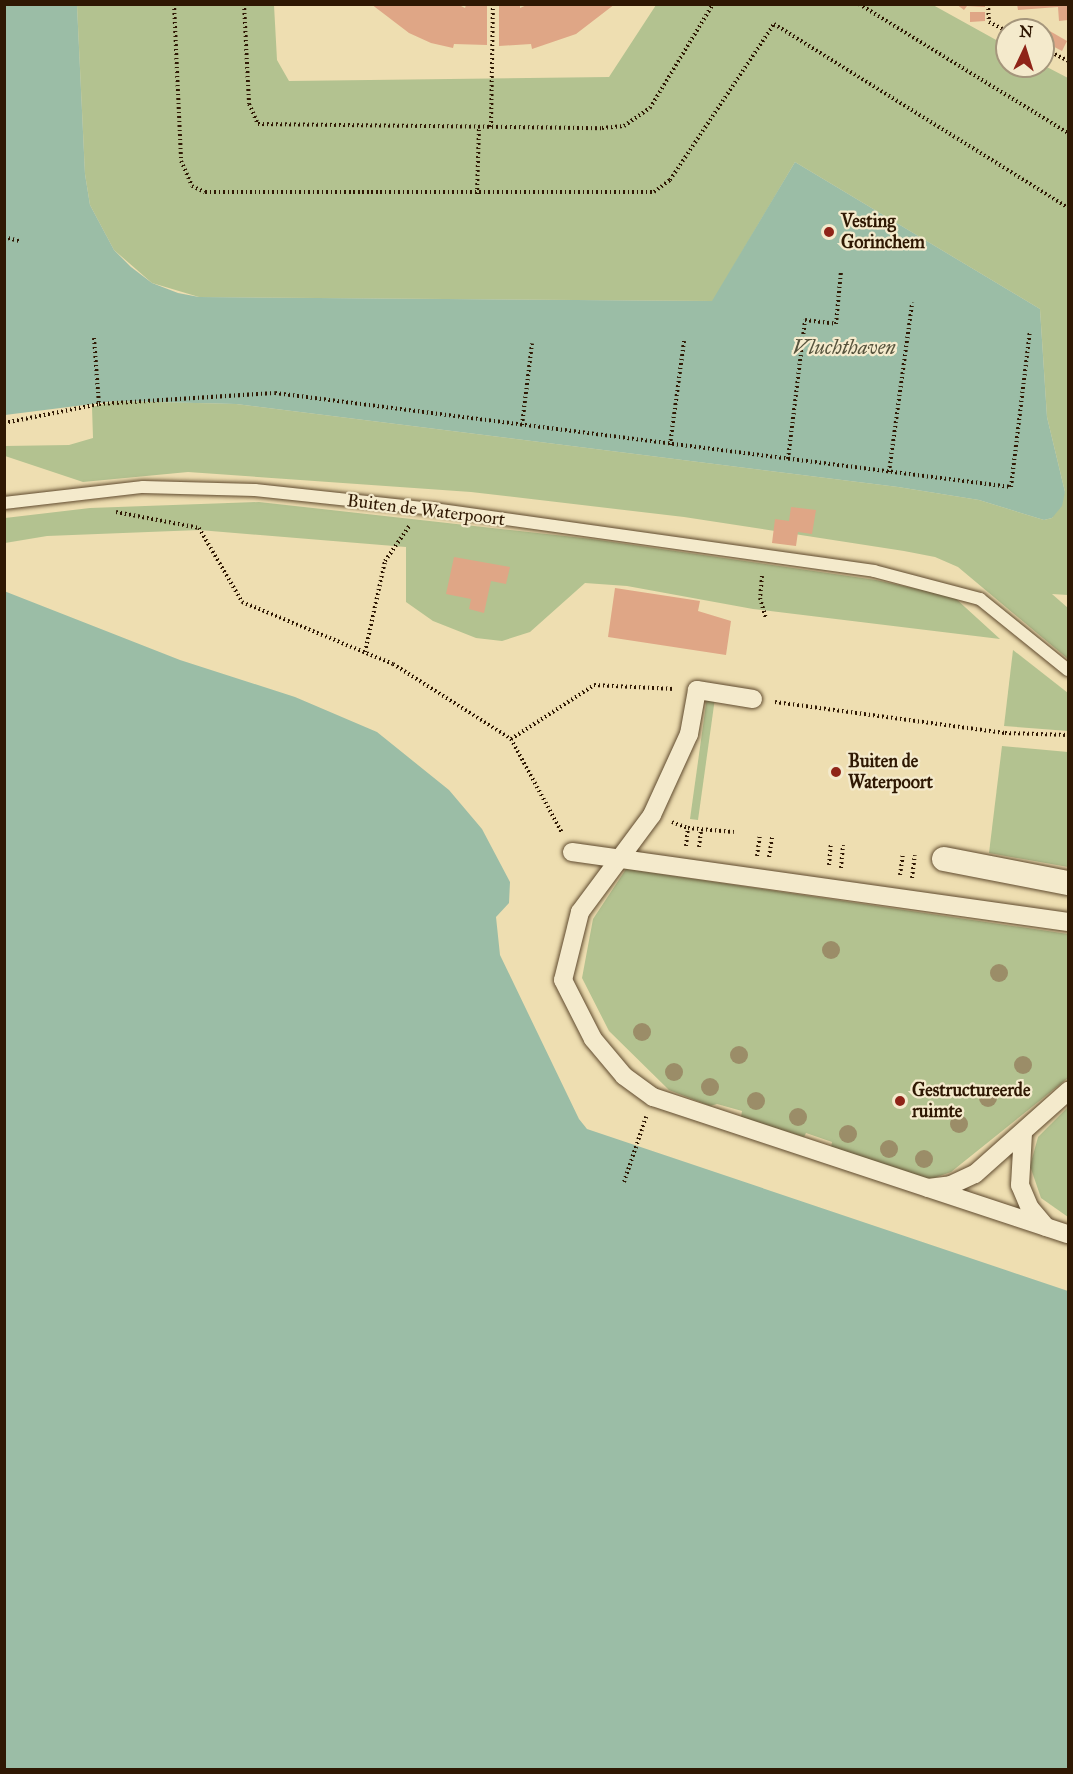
<!DOCTYPE html>
<html>
<head>
<meta charset="utf-8">
<style>
	body { margin:0 }
	#map { position:relative; width:1073px; height:1774px; overflow:hidden; background:#eedeb1; font-family:"IM FELL Great Primer",serif }
	div>[style] { position:absolute }
	[style*='--x'] { left:calc(var(--x)*1px); top:calc(var(--y)*1px); width:calc(var(--w)*1px); rotate:calc(var(--a)*1deg) }
	.green>* { inset:0; background:#b3c290 }
	.water>* { inset:0; background:#9bbda6 }
	.building>* { inset:0; background:#dfa686 }
	.path>* { height:4px; margin-top:-2px; transform-origin:0; background:repeating-linear-gradient(90deg,#2f1803 0 1.5px,transparent 0 4.5px) }
	.roads { filter:drop-shadow(0 0 2px #5f4a2e) drop-shadow(0 0 2px #5f4a2e) }
	.service>* { height:12px; margin:-6px; padding:0 6px; transform-origin:6px; border-radius:6px; background:#f4eacc }
	.pedestrian>* { height:18px; margin:-9px; padding:0 9px; transform-origin:9px; border-radius:9px; background:#f4eacc }
	.minor>* { height:24px; margin:-12px; padding:0 12px; transform-origin:12px; border-radius:12px; background:#f4eacc }
	.trees>* { width:18px; height:18px; margin:-9px; border-radius:50%; background:#9b8d68 }
	.dots>* { width:16px; height:16px; translate:-50% -50%; box-sizing:border-box; border:3px solid #f4eacc; border-radius:50% }
	span { translate:-50% -50%; white-space:nowrap; text-align:center; line-height:1.15; -webkit-text-stroke:4.5px #f4eacc; paint-order:stroke }
	.poi-label { font-size:18px; color:#2f1803; font-weight:700 }
	.left { translate:0 -50%; text-align:left }
	.street-label { font-size:18px; color:#2f1803 }
	.water-label { font-size:20px; color:#55523c; font-style:italic }
	.frame { position:absolute; inset:0; border:6px solid #2f1803; pointer-events:none }
	.north { position:absolute; left:995px; top:18px; width:60px; height:60px; box-sizing:border-box; background:#f4eacc; border:2px solid #a5967c; border-radius:50%; rotate:4deg; font-size:16px; font-weight:700; line-height:24px; text-align:center; color:#2f1803 }
	.north::after { content:''; display:block; margin:auto; width:21px; height:27px; background:#8f2418; clip-path:polygon(50% 0,100% 100%,50% 72%,0 100%) }
</style>
</head>
<body>
<div id="map">
	<div class="green">
		<div style="clip-path:polygon(77px 5px,274px 5px,277px 60px,289px 81px,609px 77px,656px 5px,933px 5px,1007px 46px,1007px 66px,1043px 65px,1068px 78px,1068px 595px,1052px 594px,1068px 608px,1068px 659px,958px 567px,935px 557px,904px 551px,684px 517px,471px 492px,188px 472px,83px 482px,5px 456px,5px 446px,69px 445px,93px 438px,92px 407px,116px 401px,236px 404px,898px 487px,979px 500px,1044px 520px,1052px 518px,1065px 492px,1047px 417px,1040px 309px,795px 162px,713px 301px,199px 297px,152px 283px,114px 250px,90px 205px,85px 174px)"></div>
		<div style="clip-path:polygon(259px 502px,592px 539px,876px 580px,954px 597px,1000px 639px,753px 609px,627px 586px,585px 583px,530px 632px,502px 641px,476px 638px,433px 621px,406px 602px,406px 547px,199px 530px,47px 536px,5px 543px,5px 518px,90px 508px)"></div>
		<div style="clip-path:polygon(1013px 650px,1068px 693px,1068px 731px,1004px 726px)"></div>
		<div style="clip-path:polygon(707px 697px,715px 698px,698px 820px,690px 819px)"></div>
		<div style="clip-path:polygon(1002px 746px,1068px 752px,1068px 867px,989px 853px)"></div>
		<div style="clip-path:polygon(626px 869px,1068px 934px,1068px 1078px,951px 1172px,928px 1180px,831px 1147px,832px 1142px,806px 1133px,804px 1137px,741px 1117px,742px 1111px,717px 1104px,710px 1106px,669px 1090px,609px 1031px,582px 978px,593px 919px)"></div>
		<div style="clip-path:polygon(1068px 1107px,1068px 1217px,1041px 1198px,1030px 1166px,1038px 1137px)"></div>
	</div>
	<div class="water">
		<div style="clip-path:polygon(5px 4px,77px 5px,85px 174px,90px 205px,114px 250px,131px 267px,152px 283px,178px 293px,199px 297px,712px 301px,795px 162px,1040px 309px,1047px 417px,1065px 492px,1062px 506px,1052px 518px,1044px 520px,979px 500px,898px 487px,236px 404px,116px 401px,5px 415px)"></div>
		<div style="clip-path:polygon(4px 591px,180px 660px,295px 697px,377px 732px,449px 790px,482px 829px,510px 882px,509px 903px,496px 917px,500px 955px,579px 1119px,587px 1129px,1068px 1291px,1068px 1769px,5px 1769px)"></div>
	</div>
	<div class="building">
		<div style="clip-path:polygon(371px 4px,457px 4px,465px 8px,466px 5px,487px 5px,487px 45px,454px 44px,453px 48px,431px 43px,409px 33px)"></div>
		<div style="clip-path:polygon(499px 4px,520px 4px,520px 8px,529px 4px,615px 4px,576px 34px,532px 49px,531px 44px,499px 46px)"></div>
		<div style="clip-path:polygon(956px 4px,985px 4px,985px 7px,967px 6px,964px 10px)"></div>
		<div style="clip-path:polygon(1017px 4px,1068px 4px,1068px 20px,1059px 21px,1058px 7px,1018px 10px)"></div>
		<div style="clip-path:polygon(970px 12px,985px 12px,985px 21px,970px 22px)"></div>
		<div style="clip-path:polygon(1048px 30px,1067px 41px,1062px 51px,1043px 41px)"></div>
		<div style="clip-path:polygon(791px 507px,816px 510px,812px 534px,798px 532px,796px 546px,772px 543px,775px 519px,789px 521px)"></div>
		<div style="clip-path:polygon(454px 557px,510px 567px,506px 584px,491px 581px,484px 613px,469px 609px,471px 599px,446px 594px)"></div>
		<div style="clip-path:polygon(615px 588px,700px 601px,698px 611px,731px 621px,726px 655px,608px 637px)"></div>
	</div>
	<div class="path">
		<div style="--x:174;--y:4;--w:157;--a:87.4"></div>
		<div style="--x:181;--y:161;--w:27;--a:66"></div>
		<div style="--x:192;--y:186;--w:14;--a:25"></div>
		<div style="--x:205;--y:192;--w:449;--a:0"></div>
		<div style="--x:654;--y:192;--w:20;--a:-37"></div>
		<div style="--x:670;--y:180;--w:187;--a:-56.3"></div>
		<div style="--x:774;--y:24;--w:347;--a:32"></div>
		<div style="--x:244;--y:4;--w:100;--a:87.1"></div>
		<div style="--x:249;--y:104;--w:22;--a:66"></div>
		<div style="--x:258;--y:124;--w:344;--a:0.7"></div>
		<div style="--x:602;--y:128;--w:22;--a:-5"></div>
		<div style="--x:624;--y:126;--w:32;--a:-35"></div>
		<div style="--x:650;--y:108;--w:122;--a:-58.8"></div>
		<div style="--x:859;--y:4;--w:246;--a:31.7"></div>
		<div style="--x:988;--y:4;--w:18;--a:87"></div>
		<div style="--x:989;--y:22;--w:20;--a:27"></div>
		<div style="--x:1043;--y:48;--w:28;--a:27"></div>
		<div style="--x:491;--y:127;--w:123;--a:-89.1"></div>
		<div style="--x:477;--y:194;--w:67;--a:-88.3"></div>
		<div style="--x:4;--y:237;--w:16;--a:15"></div>
		<div style="--x:94;--y:338;--w:66;--a:85.7"></div>
		<div style="--x:99;--y:404;--w:176;--a:-3.6"></div>
		<div style="--x:275;--y:393;--w:742;--a:7.28"></div>
		<div style="--x:1011;--y:487;--w:157;--a:-83.1"></div>
		<div style="--x:4;--y:423;--w:97;--a:-11.3"></div>
		<div style="--x:522;--y:425;--w:82;--a:-83"></div>
		<div style="--x:670;--y:445;--w:105;--a:-82.3"></div>
		<div style="--x:788;--y:459;--w:140;--a:-83"></div>
		<div style="--x:805;--y:320;--w:31;--a:7"></div>
		<div style="--x:836;--y:324;--w:53;--a:-84.6"></div>
		<div style="--x:889;--y:472;--w:171;--a:-82.2"></div>
		<div style="--x:116;--y:512;--w:85;--a:10.9"></div>
		<div style="--x:199;--y:528;--w:86;--a:59.8"></div>
		<div style="--x:242;--y:602;--w:163;--a:22.3"></div>
		<div style="--x:393;--y:664;--w:140;--a:32.4"></div>
		<div style="--x:511;--y:739;--w:107;--a:61.5"></div>
		<div style="--x:762;--y:576;--w:22;--a:95"></div>
		<div style="--x:760;--y:598;--w:22;--a:74"></div>
		<div style="--x:365;--y:652;--w:93;--a:-77.6"></div>
		<div style="--x:385;--y:561;--w:44;--a:-55.2"></div>
		<div style="--x:775;--y:702;--w:232;--a:7.7"></div>
		<div style="--x:1005;--y:733;--w:63;--a:1.8"></div>
		<div style="--x:511;--y:739;--w:99;--a:-33"></div>
		<div style="--x:594;--y:685;--w:80;--a:2.9"></div>
		<div style="--x:672;--y:822;--w:17;--a:21"></div>
		<div style="--x:688;--y:828;--w:46;--a:5"></div>
		<div style="--x:686;--y:846;--w:18;--a:-84"></div>
		<div style="--x:699;--y:847;--w:17;--a:-83"></div>
		<div style="--x:757;--y:856;--w:21;--a:-82"></div>
		<div style="--x:769;--y:857;--w:20;--a:-81"></div>
		<div style="--x:829;--y:865;--w:21;--a:-85"></div>
		<div style="--x:841;--y:868;--w:23;--a:-85"></div>
		<div style="--x:900;--y:875;--w:22;--a:-82"></div>
		<div style="--x:912;--y:878;--w:23;--a:-83"></div>
		<div style="--x:624;--y:1182;--w:69;--a:-71.3"></div>
	</div>
	<div class="roads">
		<div class="service">
			<div style="--x:4;--y:503;--w:140;--a:-6.6"></div>
			<div style="--x:143;--y:487;--w:112;--a:1.5"></div>
			<div style="--x:255;--y:490;--w:180;--a:6.1"></div>
			<div style="--x:434;--y:509;--w:444;--a:8"></div>
			<div style="--x:874;--y:571;--w:110;--a:14.8"></div>
			<div style="--x:980;--y:599;--w:113;--a:38.9"></div>
		</div>
		<div class="pedestrian">
			<div style="--x:753;--y:699;--w:57;--a:-170.9"></div>
			<div style="--x:697;--y:690;--w:45;--a:100.3"></div>
			<div style="--x:689;--y:734;--w:89;--a:114.6"></div>
			<div style="--x:652;--y:815;--w:121;--a:126.6"></div>
			<div style="--x:580;--y:912;--w:70;--a:104"></div>
			<div style="--x:563;--y:980;--w:66;--a:63"></div>
			<div style="--x:593;--y:1039;--w:48;--a:50"></div>
			<div style="--x:624;--y:1076;--w:36;--a:36"></div>
			<div style="--x:653;--y:1097;--w:437;--a:18.3"></div>
			<div style="--x:572;--y:852;--w:501;--a:8.03"></div>
			<div style="--x:1023;--y:1133;--w:52;--a:93.3"></div>
			<div style="--x:1020;--y:1185;--w:25;--a:67"></div>
			<div style="--x:1030;--y:1208;--w:25;--a:50"></div>
			<div style="--x:928;--y:1188;--w:23;--a:-7"></div>
			<div style="--x:951;--y:1185;--w:26;--a:-25"></div>
			<div style="--x:975;--y:1174;--w:125;--a:-41.7"></div>
		</div>
		<div class="minor">
			<div style="--x:944;--y:859;--w:126;--a:11"></div>
		</div>
	</div>
	<div class="trees">
		<div style="left:831px;top:950px"></div>
		<div style="left:999px;top:973px"></div>
		<div style="left:642px;top:1032px"></div>
		<div style="left:739px;top:1055px"></div>
		<div style="left:1023px;top:1065px"></div>
		<div style="left:674px;top:1072px"></div>
		<div style="left:710px;top:1087px"></div>
		<div style="left:988px;top:1098px"></div>
		<div style="left:756px;top:1101px"></div>
		<div style="left:798px;top:1117px"></div>
		<div style="left:959px;top:1124px"></div>
		<div style="left:848px;top:1134px"></div>
		<div style="left:889px;top:1149px"></div>
		<div style="left:924px;top:1159px"></div>
	</div>
	<div class="dots">
		<div style="left:829px;top:232px;background:#8f2418"></div>
		<div style="left:836px;top:772px;background:#8f2418"></div>
		<div style="left:900px;top:1101px;background:#8f2418"></div>
	</div>
	<div class="poi-label">
		<span class="left" style="left:841px;top:232px">Vesting<br>Gorinchem</span>
		<span class="left" style="left:848px;top:772px">Buiten de<br>Waterpoort</span>
		<span class="left" style="left:912px;top:1101px">Gestructureerde<br>ruimte</span>
	</div>
	<div class="street-label">
		<span style="left:426px;top:510px;rotate:7deg">Buiten de Waterpoort</span>
	</div>
	<div class="water-label">
		<span style="left:844px;top:347px">Vluchthaven</span>
	</div>
	<div class="frame"></div>
	<div class="north">N</div>
</div>
</body>
</html>
